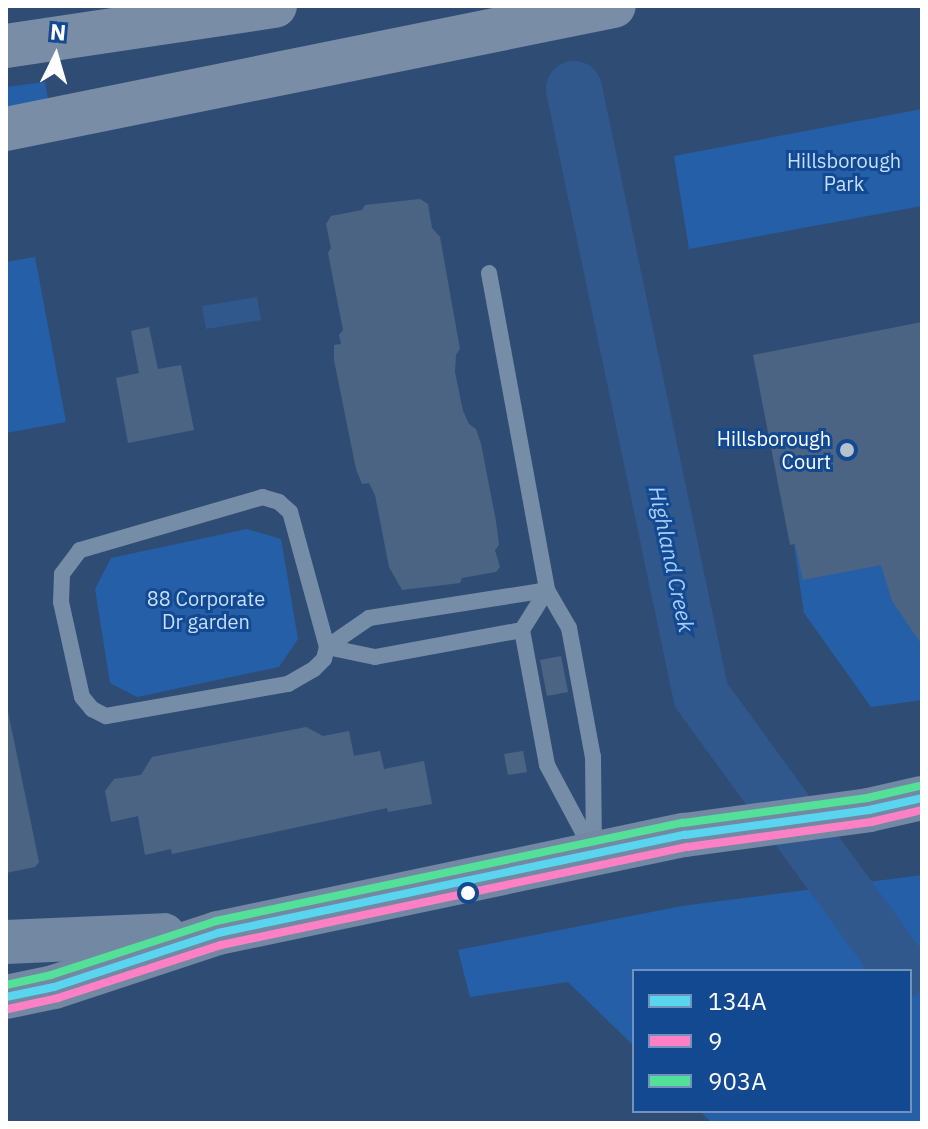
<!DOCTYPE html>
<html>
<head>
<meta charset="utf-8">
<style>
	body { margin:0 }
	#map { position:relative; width:928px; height:1129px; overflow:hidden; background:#2f4d74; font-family:"IBM Plex Sans",sans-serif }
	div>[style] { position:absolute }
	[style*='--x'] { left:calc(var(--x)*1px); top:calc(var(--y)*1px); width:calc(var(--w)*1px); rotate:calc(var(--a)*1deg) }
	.green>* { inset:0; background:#255fa8 }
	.water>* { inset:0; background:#31588d }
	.river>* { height:56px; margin:-28px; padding:0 28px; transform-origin:28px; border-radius:28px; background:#31588d }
	.building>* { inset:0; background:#4c6483 }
	.lane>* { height:16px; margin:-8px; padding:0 8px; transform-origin:8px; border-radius:8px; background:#768da7 }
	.secondary>* { height:44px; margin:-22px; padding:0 22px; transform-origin:22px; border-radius:22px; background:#7288a3 }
	.highway>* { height:44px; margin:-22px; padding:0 22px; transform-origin:22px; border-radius:22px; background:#798da7 }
	.bus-1>* { height:8px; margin:-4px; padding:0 4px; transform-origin:4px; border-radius:4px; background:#5ad5f0 }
	.bus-2>* { height:8px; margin:-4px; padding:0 4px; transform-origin:4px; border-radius:4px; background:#ff80c5 }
	.bus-3>* { height:8px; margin:-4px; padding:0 4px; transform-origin:4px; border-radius:4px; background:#53e098 }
	.dots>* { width:22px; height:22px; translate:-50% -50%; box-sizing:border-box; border:4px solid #124991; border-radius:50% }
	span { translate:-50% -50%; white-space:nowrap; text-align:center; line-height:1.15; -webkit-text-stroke:6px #124991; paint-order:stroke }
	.park-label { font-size:20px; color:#c5defd }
	.poi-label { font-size:20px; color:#fff }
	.right { translate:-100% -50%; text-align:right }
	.water-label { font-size:22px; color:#a9cdf9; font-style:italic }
	.frame { position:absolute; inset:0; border:8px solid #fff; pointer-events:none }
	.legend { position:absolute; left:632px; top:969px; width:280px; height:144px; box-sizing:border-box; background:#124991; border:2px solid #7192bd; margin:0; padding:10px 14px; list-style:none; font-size:24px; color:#fff }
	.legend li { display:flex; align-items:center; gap:16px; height:40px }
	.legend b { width:40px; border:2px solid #7192bd }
	.north { position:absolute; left:16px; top:16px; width:80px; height:80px; -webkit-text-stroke:6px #124991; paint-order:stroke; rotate:5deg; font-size:22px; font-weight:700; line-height:32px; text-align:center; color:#fff }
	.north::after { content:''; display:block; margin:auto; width:28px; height:36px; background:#fff; clip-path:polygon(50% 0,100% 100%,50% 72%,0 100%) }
</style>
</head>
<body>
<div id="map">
	<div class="green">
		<div style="clip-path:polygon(45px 82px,48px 99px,6px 107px,6px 87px)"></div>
		<div style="clip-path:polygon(922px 109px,922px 206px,689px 249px,674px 156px)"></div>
		<div style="clip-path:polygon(35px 257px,66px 422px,6px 433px,6px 262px)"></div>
		<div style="clip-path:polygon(887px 527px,922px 622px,922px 700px,871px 707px,804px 613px,794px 545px)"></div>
		<div style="clip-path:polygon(247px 529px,281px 539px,298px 639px,279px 667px,137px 697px,110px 683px,95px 589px,111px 558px)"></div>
		<div style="clip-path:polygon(922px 875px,922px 1123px,712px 1123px,700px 1111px,910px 1111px,910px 971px,634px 971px,634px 1046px,568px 982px,470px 997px,458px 950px,682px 906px)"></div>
	</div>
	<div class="water">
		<div style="clip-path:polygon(257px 297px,261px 320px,206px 329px,202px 306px)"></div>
	</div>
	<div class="river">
		<div style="--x:574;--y:89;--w:619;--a:78.16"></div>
		<div style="--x:701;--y:695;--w:341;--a:53.9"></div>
	</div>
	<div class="building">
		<div style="clip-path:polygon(420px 199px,428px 204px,432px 228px,440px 237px,460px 349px,456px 355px,455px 372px,463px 411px,469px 424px,476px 429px,481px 444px,496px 521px,499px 545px,495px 550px,500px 567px,496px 572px,462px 578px,460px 583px,402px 590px,389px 567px,375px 495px,369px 483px,362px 484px,356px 469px,334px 360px,334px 345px,341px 344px,339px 335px,343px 330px,328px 253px,331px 248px,326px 224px,331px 216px,362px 210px,365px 205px)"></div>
		<div style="clip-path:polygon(922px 322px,922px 645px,892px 601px,881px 565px,803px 580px,795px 544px,790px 545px,753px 355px)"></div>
		<div style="clip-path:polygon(149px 327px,158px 369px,181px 365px,194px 430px,128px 443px,116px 378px,139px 373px,131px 331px)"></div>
		<div style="clip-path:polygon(561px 656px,568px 692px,547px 696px,540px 660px)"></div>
		<div style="clip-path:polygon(6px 702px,39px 862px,35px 867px,6px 873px)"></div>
		<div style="clip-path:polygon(306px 727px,323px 736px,349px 731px,354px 756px,380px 751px,384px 769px,424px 761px,432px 804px,388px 812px,387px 808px,172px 854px,171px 849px,145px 855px,138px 816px,111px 822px,105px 791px,114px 779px,141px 775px,152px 757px)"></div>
		<div style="clip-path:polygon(523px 751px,527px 772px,508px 775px,504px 754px)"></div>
	</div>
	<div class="lane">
		<div style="--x:489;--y:273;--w:322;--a:79.6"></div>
		<div style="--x:547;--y:590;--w:47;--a:122"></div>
		<div style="--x:522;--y:630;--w:137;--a:79.5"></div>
		<div style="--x:547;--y:765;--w:100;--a:61.9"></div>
		<div style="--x:327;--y:647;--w:140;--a:-105.3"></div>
		<div style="--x:290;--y:512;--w:15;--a:-138"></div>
		<div style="--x:279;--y:502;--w:17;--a:-163"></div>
		<div style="--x:263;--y:497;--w:191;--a:163.8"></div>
		<div style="--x:80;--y:550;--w:30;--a:127"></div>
		<div style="--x:62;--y:574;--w:28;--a:92"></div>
		<div style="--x:61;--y:602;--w:97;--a:77.5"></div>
		<div style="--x:82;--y:697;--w:16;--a:50"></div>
		<div style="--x:92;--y:709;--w:16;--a:27"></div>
		<div style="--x:106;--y:716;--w:185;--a:-10"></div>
		<div style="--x:288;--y:684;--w:30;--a:-30"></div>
		<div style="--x:314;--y:669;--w:14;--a:-45"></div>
		<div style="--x:324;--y:659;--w:12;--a:-76"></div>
		<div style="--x:327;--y:647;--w:51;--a:-34.6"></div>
		<div style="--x:369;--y:618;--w:180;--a:-8.9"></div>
		<div style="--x:547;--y:590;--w:44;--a:59.9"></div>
		<div style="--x:569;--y:628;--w:131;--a:79.5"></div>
		<div style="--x:593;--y:757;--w:95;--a:89.4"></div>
		<div style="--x:327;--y:647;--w:49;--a:11.8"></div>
		<div style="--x:375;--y:657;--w:149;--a:-10.4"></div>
	</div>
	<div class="secondary">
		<div style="--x:6;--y:942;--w:158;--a:-2.5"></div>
		<div style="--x:6;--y:997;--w:49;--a:-11.8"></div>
		<div style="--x:54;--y:987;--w:173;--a:-18.2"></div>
		<div style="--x:218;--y:933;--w:477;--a:-11.9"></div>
		<div style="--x:685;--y:835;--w:186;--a:-7.7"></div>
		<div style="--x:869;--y:810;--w:54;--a:-12.8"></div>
	</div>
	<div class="highway">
		<div style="--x:6;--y:46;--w:272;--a:-8.5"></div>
		<div style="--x:6;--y:129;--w:620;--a:-11.44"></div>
	</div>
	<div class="bus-1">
		<div style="--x:6;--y:997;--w:49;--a:-11.8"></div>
		<div style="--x:54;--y:987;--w:173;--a:-18.2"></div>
		<div style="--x:218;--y:933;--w:477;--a:-11.9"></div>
		<div style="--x:685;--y:835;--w:186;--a:-7.7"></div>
		<div style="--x:869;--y:810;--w:54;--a:-12.8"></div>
	</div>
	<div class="bus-2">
		<div style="--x:8;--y:1009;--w:51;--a:-12.4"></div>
		<div style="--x:58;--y:998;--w:171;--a:-18"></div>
		<div style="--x:221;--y:945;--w:476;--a:-11.9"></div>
		<div style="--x:687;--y:847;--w:186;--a:-7.7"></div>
		<div style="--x:871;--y:822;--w:52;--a:-13.2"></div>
	</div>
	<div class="bus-3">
		<div style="--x:6;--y:985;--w:46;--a:-12.5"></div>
		<div style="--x:51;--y:975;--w:174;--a:-18.1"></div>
		<div style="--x:216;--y:921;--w:477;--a:-11.9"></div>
		<div style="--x:683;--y:823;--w:186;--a:-7.7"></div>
		<div style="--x:867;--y:798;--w:53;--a:-13"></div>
	</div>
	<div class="dots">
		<div style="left:847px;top:450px;background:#b6c1ce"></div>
		<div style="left:468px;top:893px;background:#fff"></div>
	</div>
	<div class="park-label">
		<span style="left:844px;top:172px">Hillsborough<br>Park</span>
		<span style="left:206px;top:610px">88 Corporate<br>Dr garden</span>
	</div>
	<div class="poi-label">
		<span class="right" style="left:831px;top:450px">Hillsborough<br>Court</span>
	</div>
	<div class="water-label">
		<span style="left:672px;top:559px;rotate:78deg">Highland Creek</span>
	</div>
	<div class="frame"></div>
	<ul class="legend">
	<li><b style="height:10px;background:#5ad5f0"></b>134A</li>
	<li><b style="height:10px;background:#ff80c5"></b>9</li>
	<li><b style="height:10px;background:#53e098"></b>903A</li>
	</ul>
	<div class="north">N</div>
</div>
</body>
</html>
